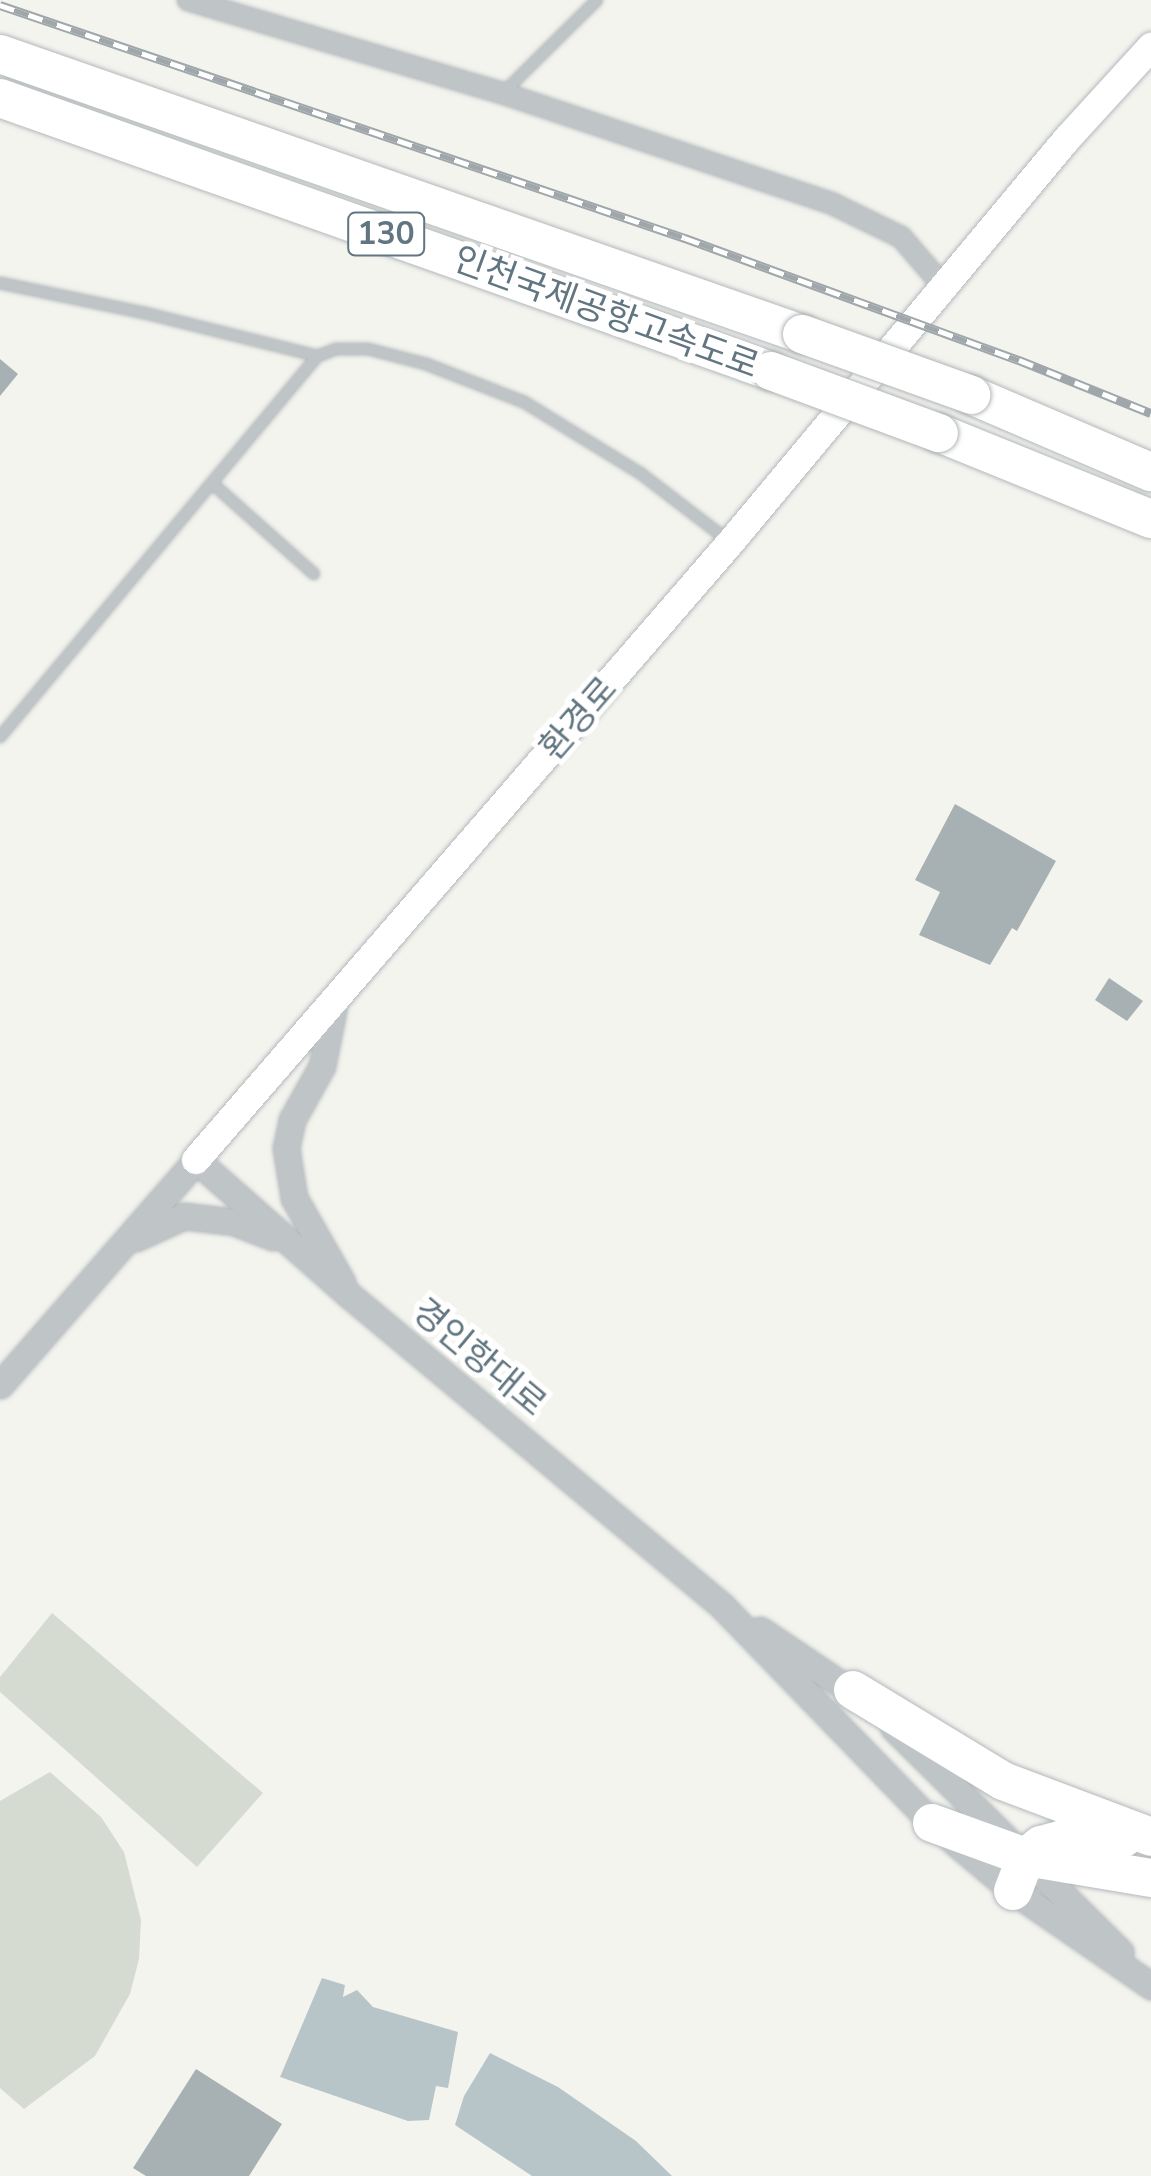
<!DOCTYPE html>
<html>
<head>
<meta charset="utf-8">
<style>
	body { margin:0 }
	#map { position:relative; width:1151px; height:2176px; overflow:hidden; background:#f4f4ef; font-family:"Nunito Sans","Noto Sans KR",sans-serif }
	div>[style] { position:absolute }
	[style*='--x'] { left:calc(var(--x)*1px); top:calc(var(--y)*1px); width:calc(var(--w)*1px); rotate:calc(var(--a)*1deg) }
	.green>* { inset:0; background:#d5dbd0 }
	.water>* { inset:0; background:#b8c5c8 }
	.building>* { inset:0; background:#a7b1b4 }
	.roads { filter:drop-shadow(0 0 2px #b3b9bc) drop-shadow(0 0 2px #b3b9bc) }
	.service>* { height:10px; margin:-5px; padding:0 5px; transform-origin:5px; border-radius:5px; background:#bfc4c6 }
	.minor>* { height:20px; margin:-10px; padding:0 10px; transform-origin:10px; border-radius:10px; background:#bfc4c6 }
	.tertiary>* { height:25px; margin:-12.5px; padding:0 12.5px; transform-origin:12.5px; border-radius:12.5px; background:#bfc4c6 }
	.secondary>* { height:28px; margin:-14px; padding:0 14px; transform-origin:14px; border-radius:14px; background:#fff }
	.motorway>* { height:38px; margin:-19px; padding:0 19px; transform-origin:19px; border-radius:19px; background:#fff }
	.rail>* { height:9px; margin-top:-4.5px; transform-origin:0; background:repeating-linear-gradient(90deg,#fff 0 15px,#9fa7ab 0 30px); box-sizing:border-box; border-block:2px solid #9fa7ab }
	.bridges { filter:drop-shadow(0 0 2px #b2b6b8) drop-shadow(0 0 2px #b2b6b8) }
	.motorway-bridge>* { height:38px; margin:-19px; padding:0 19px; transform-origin:19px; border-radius:19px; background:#fff }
	span { translate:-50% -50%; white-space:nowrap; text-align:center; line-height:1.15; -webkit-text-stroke:10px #fff; paint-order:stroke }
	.shield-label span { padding:2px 8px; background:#fff; border:2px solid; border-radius:8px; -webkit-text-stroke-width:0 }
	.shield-label { font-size:32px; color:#627681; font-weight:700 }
	.street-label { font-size:35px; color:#627681 }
</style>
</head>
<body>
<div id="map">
	<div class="green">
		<div style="clip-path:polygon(52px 1613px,263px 1793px,197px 1867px,0 1692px,0 1677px)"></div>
		<div style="clip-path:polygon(50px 1772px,101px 1817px,124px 1852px,141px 1920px,139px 1959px,130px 1994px,95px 2056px,24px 2109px,0 2088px,0 1801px)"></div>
	</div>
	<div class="water">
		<div style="clip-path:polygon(322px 1978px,345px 1985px,343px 1997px,357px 1990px,373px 2007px,458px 2032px,448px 2088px,436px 2086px,429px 2120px,408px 2121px,280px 2077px)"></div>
		<div style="clip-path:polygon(490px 2053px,558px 2087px,636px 2141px,672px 2176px,532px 2176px,455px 2125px,464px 2096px)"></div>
	</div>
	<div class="building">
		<div style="clip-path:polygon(0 359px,18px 374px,0 396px)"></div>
		<div style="clip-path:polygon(955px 804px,1056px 861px,1017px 931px,1012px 928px,990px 965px,919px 935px,940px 892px,915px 880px)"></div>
		<div style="clip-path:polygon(1109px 978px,1143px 1001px,1127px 1021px,1095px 1000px)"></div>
		<div style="clip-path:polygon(196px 2069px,282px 2124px,249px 2176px,146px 2176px,133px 2168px)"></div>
	</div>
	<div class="roads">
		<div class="service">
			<div style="--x:503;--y:93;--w:132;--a:-44.7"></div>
			<div style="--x:0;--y:283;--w:148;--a:11.7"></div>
			<div style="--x:145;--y:313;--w:178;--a:14"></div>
			<div style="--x:213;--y:484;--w:135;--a:41.7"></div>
			<div style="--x:0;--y:737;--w:496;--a:-50.2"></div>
			<div style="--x:318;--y:356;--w:19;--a:-21"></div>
			<div style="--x:336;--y:349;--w:32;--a:0"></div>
			<div style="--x:368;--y:349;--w:60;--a:14.5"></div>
			<div style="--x:426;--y:364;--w:105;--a:21.2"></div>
			<div style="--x:524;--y:402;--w:136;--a:31.5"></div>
			<div style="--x:640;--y:473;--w:113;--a:37.5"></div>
		</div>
		<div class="minor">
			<div style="--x:188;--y:0;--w:327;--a:16.5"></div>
			<div style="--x:502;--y:93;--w:349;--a:18.5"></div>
			<div style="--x:833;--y:204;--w:76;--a:25.9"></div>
			<div style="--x:901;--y:237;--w:67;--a:49.2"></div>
		</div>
		<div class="tertiary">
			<div style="--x:334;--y:1005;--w:62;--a:101.1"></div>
			<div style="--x:322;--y:1066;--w:62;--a:119.1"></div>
			<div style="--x:292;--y:1120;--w:29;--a:102"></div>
			<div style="--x:286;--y:1148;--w:51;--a:80.9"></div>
			<div style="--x:294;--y:1198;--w:97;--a:60.3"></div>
			<div style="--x:136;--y:1238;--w:53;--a:-24.6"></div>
			<div style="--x:184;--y:1216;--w:50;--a:6.8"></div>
			<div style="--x:234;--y:1222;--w:42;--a:21"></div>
			<div style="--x:0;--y:1385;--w:298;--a:-48.9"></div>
			<div style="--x:196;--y:1160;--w:204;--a:41.4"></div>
			<div style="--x:349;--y:1295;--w:486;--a:39.8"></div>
			<div style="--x:722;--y:1606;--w:302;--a:45.9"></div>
			<div style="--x:932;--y:1823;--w:106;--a:40"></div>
			<div style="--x:1013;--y:1891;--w:168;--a:34.5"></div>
			<div style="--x:760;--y:1630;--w:125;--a:33.9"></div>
			<div style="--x:893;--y:1727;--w:320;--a:44.7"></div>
		</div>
		<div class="secondary">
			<div style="--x:196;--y:1160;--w:817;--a:-49.12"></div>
			<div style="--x:731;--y:542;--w:525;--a:-50.18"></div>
			<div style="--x:1067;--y:139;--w:125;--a:-47.6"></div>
		</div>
		<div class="motorway">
			<div style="--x:0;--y:54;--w:849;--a:19.25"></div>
			<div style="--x:0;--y:98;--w:818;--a:19.5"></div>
			<div style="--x:971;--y:395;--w:196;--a:23.2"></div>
			<div style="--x:939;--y:433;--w:229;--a:22.1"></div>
			<div style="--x:853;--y:1690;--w:175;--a:31.2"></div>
			<div style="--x:1003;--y:1781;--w:158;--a:20.7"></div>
			<div style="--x:932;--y:1823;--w:100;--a:19.9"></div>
			<div style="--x:1026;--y:1857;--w:127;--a:9.5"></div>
			<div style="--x:1013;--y:1891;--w:36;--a:-69"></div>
			<div style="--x:1026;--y:1857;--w:19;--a:-39"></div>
			<div style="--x:1041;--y:1845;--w:41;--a:-15.4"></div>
			<div style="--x:1081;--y:1834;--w:43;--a:5.3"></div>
		</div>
	</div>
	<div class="rail">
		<div style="--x:0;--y:5;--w:724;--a:18.79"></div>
		<div style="--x:685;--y:238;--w:356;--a:20.1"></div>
		<div style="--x:1019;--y:360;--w:142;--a:21.9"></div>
	</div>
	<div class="bridges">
		<div class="motorway-bridge">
			<div style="--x:802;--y:334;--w:180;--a:19.8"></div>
			<div style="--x:771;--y:371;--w:179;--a:20.3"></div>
		</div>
	</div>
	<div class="shield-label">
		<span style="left:386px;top:234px">130</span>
	</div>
	<div class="street-label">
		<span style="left:606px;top:313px;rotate:20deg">인천국제공항고속도로</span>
		<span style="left:579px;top:719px;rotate:-49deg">환경로</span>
		<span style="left:479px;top:1358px;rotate:40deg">경인항대로</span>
	</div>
</div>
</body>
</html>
